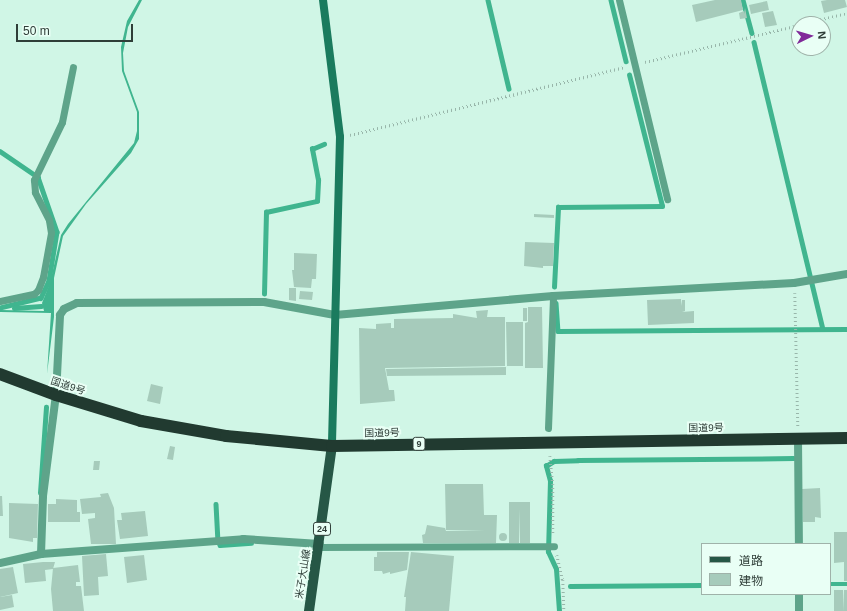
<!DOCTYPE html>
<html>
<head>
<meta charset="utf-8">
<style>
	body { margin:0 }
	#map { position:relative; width:847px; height:611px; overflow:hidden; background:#d0f6e6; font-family:Arial,"Noto Sans JP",sans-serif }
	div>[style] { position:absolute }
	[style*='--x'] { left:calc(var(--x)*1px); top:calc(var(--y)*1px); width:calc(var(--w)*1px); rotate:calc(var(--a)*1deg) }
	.water>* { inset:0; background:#40b58f }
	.stream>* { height:4.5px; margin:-2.25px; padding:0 2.25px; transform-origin:2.25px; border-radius:2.25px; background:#40b58f }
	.building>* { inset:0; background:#a6cbbb }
	.round { border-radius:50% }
	.path>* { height:2.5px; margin-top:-1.25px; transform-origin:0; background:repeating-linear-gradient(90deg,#98b6aa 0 1px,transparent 0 4px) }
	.lane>* { height:7px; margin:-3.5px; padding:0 3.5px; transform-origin:3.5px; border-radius:3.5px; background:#5ea48a }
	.street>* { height:8px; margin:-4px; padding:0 4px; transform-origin:4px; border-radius:4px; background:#5ea48a }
	.secondary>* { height:8px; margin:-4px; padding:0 4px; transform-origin:4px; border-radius:4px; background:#1a7b5e }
	.primary>* { height:10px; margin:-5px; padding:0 5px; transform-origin:5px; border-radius:5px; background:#265746 }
	.highway>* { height:12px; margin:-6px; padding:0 6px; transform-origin:6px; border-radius:6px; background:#213a30 }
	span { translate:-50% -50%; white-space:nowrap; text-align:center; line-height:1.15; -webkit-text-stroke:4px #e9fff5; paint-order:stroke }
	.shield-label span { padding:1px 3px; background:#e9fff5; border:1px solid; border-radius:3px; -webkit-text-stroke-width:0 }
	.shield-label { font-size:9px; color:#2f3e38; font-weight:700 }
	.street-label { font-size:10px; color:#2f3e38 }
	.legend { position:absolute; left:701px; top:543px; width:130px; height:52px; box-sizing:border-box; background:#e9fff5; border:1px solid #9fb2a9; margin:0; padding:5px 7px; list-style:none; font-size:12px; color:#2f3e38 }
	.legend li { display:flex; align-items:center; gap:8px; height:20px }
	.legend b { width:20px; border:1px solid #9fb2a9 }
	.north { position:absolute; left:791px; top:16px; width:40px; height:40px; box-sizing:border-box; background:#e9fff5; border:1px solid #9fb2a9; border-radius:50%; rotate:85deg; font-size:11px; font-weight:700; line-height:16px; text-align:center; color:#2f3e38 }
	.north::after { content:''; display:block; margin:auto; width:14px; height:18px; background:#802a99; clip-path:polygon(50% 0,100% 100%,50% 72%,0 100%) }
	.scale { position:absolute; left:16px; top:24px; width:117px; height:18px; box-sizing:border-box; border:2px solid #2f3e38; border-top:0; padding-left:5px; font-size:12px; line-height:14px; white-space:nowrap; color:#2f3e38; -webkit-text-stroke:3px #e9fff5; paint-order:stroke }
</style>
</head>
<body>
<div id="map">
	<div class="water">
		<div style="clip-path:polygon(139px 0,142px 0,128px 27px,123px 53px,124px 71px,139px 112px,139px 139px,131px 153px,86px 204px,63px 236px,54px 278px,54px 317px,47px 374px,51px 313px,0 312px,0 307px,1px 310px,44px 311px,42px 303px,50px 283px,61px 235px,68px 224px,134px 143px,137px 131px,137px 112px,122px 71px,121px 47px,127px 21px)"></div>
	</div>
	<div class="stream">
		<div style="--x:488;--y:0;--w:91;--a:76.7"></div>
		<div style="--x:611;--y:0;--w:63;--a:76.2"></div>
		<div style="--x:743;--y:0;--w:34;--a:75"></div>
		<div style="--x:754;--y:42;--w:295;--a:76.5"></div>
		<div style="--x:0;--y:151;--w:46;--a:34.4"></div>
		<div style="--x:38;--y:177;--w:58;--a:70.9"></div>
		<div style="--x:57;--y:232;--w:50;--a:99.3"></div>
		<div style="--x:49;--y:281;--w:19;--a:115"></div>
		<div style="--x:41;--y:298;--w:42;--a:166.3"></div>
		<div style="--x:554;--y:287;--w:80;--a:-87.1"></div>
		<div style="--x:558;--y:207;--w:104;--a:-0.6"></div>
		<div style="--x:662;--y:206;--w:135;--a:-104.1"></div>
		<div style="--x:264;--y:294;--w:82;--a:-88.6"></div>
		<div style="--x:266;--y:212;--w:52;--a:-12.2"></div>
		<div style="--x:317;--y:201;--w:21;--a:-87"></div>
		<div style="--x:318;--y:180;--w:32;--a:-101"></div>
		<div style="--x:312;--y:149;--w:13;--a:-23"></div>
		<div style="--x:556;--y:303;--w:28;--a:86"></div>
		<div style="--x:558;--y:331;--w:289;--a:-0.4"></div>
		<div style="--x:14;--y:308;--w:27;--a:-4"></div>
		<div style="--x:40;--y:493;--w:86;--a:-86"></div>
		<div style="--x:216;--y:504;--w:35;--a:87"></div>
		<div style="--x:218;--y:539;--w:6;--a:72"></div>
		<div style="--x:220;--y:545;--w:31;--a:-4"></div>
		<div style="--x:830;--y:584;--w:17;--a:0"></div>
		<div style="--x:570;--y:586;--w:132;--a:-0.4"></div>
		<div style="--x:559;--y:611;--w:42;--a:-94.1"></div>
		<div style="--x:556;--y:569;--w:19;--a:-115"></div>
		<div style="--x:548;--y:552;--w:71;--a:-88.4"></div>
		<div style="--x:550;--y:481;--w:16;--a:-105"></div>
		<div style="--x:546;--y:466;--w:9;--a:-32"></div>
		<div style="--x:554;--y:461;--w:24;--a:-2"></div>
		<div style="--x:578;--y:460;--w:215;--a:-0.5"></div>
	</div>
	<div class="building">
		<div style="clip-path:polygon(715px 0,741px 0,743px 10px,696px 22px,692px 5px)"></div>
		<div style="clip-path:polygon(827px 0,845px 0,847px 7px,824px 13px,821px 1px)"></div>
		<div style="clip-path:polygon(767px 1px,769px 10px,751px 14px,749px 5px)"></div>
		<div style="clip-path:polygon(745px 8px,747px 18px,740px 19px,739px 13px,744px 11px,744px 14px)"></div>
		<div style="clip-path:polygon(773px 11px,777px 25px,765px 27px,762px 13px)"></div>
		<div style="clip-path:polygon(534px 214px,554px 215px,554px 218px,534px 217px)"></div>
		<div style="clip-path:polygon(525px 242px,554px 243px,553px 266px,543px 266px,543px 268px,524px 266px)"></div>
		<div style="clip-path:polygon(294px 253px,317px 254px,316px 279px,312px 279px,311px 288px,294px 287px,292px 270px,294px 270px)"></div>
		<div style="clip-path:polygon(289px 288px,296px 288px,296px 301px,289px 300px)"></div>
		<div style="clip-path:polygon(300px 291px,313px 292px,312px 300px,299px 299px)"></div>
		<div style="clip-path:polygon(681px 299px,681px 306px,682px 300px,685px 300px,685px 311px,682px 312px,694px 311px,694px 323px,648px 325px,647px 300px)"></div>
		<div style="clip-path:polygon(528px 307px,542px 307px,543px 368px,525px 368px,525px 323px,528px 322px)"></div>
		<div style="clip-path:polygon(523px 308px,527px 308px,527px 321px,523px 321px)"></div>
		<div style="clip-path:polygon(488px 310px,487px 317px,505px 317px,505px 366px,385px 368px,389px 390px,394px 390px,395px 401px,360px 404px,359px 328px,376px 329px,376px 324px,391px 323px,391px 328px,394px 328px,394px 319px,453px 318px,453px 314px,477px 318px,476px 311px)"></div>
		<div style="clip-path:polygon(506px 322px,523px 322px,523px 366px,507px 366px)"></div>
		<div style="clip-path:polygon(506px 367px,506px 375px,387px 376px,386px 369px)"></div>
		<div style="clip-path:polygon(151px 384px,163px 387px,160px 404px,147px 401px)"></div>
		<div style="clip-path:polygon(170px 446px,175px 447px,173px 460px,167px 459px)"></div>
		<div style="clip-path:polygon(94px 461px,100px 461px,99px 470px,93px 470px)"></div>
		<div style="clip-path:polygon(445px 484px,483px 484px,484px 515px,497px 515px,496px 543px,423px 543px,422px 535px,425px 534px,427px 525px,445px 528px,446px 531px,485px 530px,446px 530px)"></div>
		<div style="clip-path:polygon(820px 488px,821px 518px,815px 517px,815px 522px,803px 522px,802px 489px)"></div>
		<div style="clip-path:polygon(108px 493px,114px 508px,116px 544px,91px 544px,88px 519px,95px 518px,95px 513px,82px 514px,80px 499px,101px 497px,100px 494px)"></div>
		<div style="clip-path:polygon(0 496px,2px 496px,3px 516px,0 516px)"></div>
		<div style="clip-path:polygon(56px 499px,77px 500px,77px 512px,80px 512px,80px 522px,48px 522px,48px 504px,56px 504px)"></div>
		<div style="clip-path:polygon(509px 502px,530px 502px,530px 543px,520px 543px,520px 509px,519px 543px,509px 543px)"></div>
		<div style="clip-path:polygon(9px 503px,38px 504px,37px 538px,33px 538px,33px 542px,9px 538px)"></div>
		<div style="clip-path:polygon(145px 511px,148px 536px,120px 539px,117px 520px,122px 520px,121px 513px)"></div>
		<div style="clip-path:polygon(834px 532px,847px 532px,847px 581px,844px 581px,844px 562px,834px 563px)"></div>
		<div class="round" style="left:499px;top:533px;width:8px;height:8px"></div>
		<div style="clip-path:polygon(377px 552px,409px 552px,407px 570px,390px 574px,390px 572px,383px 574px,382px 571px,374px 571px,374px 557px,377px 557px)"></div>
		<div style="clip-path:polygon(411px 552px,454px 556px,449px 611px,405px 611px,406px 597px,404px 597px)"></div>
		<div style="clip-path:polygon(106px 554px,108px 576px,98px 577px,99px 595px,84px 596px,82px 556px)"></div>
		<div style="clip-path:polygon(144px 555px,147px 580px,127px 583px,124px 557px)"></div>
		<div style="clip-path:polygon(43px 562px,55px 562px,53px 569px,45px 570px,46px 581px,25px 583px,23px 564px)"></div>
		<div style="clip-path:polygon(78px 565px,80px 582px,76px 582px,76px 586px,81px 586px,84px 611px,53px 611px,51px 589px,53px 568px)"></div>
		<div style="clip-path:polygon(13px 567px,18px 593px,0 597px,0 569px)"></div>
		<div style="clip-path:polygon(834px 590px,843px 590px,844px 611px,834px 611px)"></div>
		<div style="clip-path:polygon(844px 590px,847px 590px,847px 611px,844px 611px)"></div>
		<div style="clip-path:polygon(12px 595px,14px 607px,0 610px,0 597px)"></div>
	</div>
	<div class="path">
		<div style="--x:801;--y:24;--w:47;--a:-13.4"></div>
		<div style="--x:645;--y:62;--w:158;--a:-13.5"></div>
		<div style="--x:350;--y:135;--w:283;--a:-13.9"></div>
		<div style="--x:795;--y:293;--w:133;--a:88.7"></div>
		<div style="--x:550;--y:456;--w:28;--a:84"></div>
		<div style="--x:553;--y:484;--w:51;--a:90"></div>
		<div style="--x:557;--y:555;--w:26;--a:77"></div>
		<div style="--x:563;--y:580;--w:31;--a:88"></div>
	</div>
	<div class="lane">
		<div style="--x:619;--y:0;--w:205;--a:76.4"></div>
		<div style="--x:0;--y:301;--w:35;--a:-12"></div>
		<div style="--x:34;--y:294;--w:6;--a:-45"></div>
		<div style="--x:38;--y:290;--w:14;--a:-69"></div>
		<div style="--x:43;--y:277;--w:45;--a:-79.7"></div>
		<div style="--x:51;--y:233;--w:13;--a:-99"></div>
		<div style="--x:49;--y:220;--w:31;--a:-117"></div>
		<div style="--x:35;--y:192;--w:12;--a:-95"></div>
		<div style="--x:34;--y:180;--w:64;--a:-64.2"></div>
		<div style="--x:62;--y:122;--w:56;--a:-78.7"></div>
		<div style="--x:548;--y:428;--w:132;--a:-87.8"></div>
		<div style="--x:320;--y:547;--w:234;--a:-0.2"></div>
	</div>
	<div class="street">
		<div style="--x:798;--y:439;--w:105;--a:89.5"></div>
		<div style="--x:41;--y:554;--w:58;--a:-88"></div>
		<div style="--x:43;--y:496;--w:102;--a:-82.7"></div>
		<div style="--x:56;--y:395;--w:80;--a:-87.1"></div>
		<div style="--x:60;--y:315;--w:7;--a:-56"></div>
		<div style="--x:64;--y:309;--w:14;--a:-25"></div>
		<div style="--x:77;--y:303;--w:187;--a:-0.3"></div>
		<div style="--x:264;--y:302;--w:72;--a:10.4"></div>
		<div style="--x:335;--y:315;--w:219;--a:-5"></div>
		<div style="--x:553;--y:296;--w:241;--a:-3.1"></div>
		<div style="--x:794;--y:283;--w:54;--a:-9.6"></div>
		<div style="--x:0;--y:563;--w:42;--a:-12.4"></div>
		<div style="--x:41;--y:554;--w:203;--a:-4.2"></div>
		<div style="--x:243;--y:539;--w:77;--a:3.7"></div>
		<div style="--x:799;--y:594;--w:17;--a:90"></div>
	</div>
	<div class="secondary">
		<div style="--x:323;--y:0;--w:138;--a:82.9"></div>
		<div style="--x:340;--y:137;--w:309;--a:91.5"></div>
	</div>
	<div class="primary">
		<div style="--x:309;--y:611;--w:167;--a:-82.1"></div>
	</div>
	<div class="highway">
		<div style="--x:0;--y:374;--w:60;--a:20.6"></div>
		<div style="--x:56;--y:395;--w:89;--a:17"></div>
		<div style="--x:141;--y:421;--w:86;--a:10"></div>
		<div style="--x:226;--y:436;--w:106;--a:5.4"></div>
		<div style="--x:332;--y:446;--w:515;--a:-0.89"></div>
	</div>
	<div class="shield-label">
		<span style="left:419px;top:444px">9</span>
		<span style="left:322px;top:529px">24</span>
	</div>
	<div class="street-label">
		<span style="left:68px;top:386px;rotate:18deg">国道9号</span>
		<span style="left:706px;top:428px;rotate:-1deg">国道9号</span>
		<span style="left:382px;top:433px;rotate:-1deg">国道9号</span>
		<span style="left:303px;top:574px;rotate:-81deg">米子大山線</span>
	</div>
	<ul class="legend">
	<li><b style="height:5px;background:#265746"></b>道路</li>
	<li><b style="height:11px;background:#a6cbbb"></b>建物</li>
	</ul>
	<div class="north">N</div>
	<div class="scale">50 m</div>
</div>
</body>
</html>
